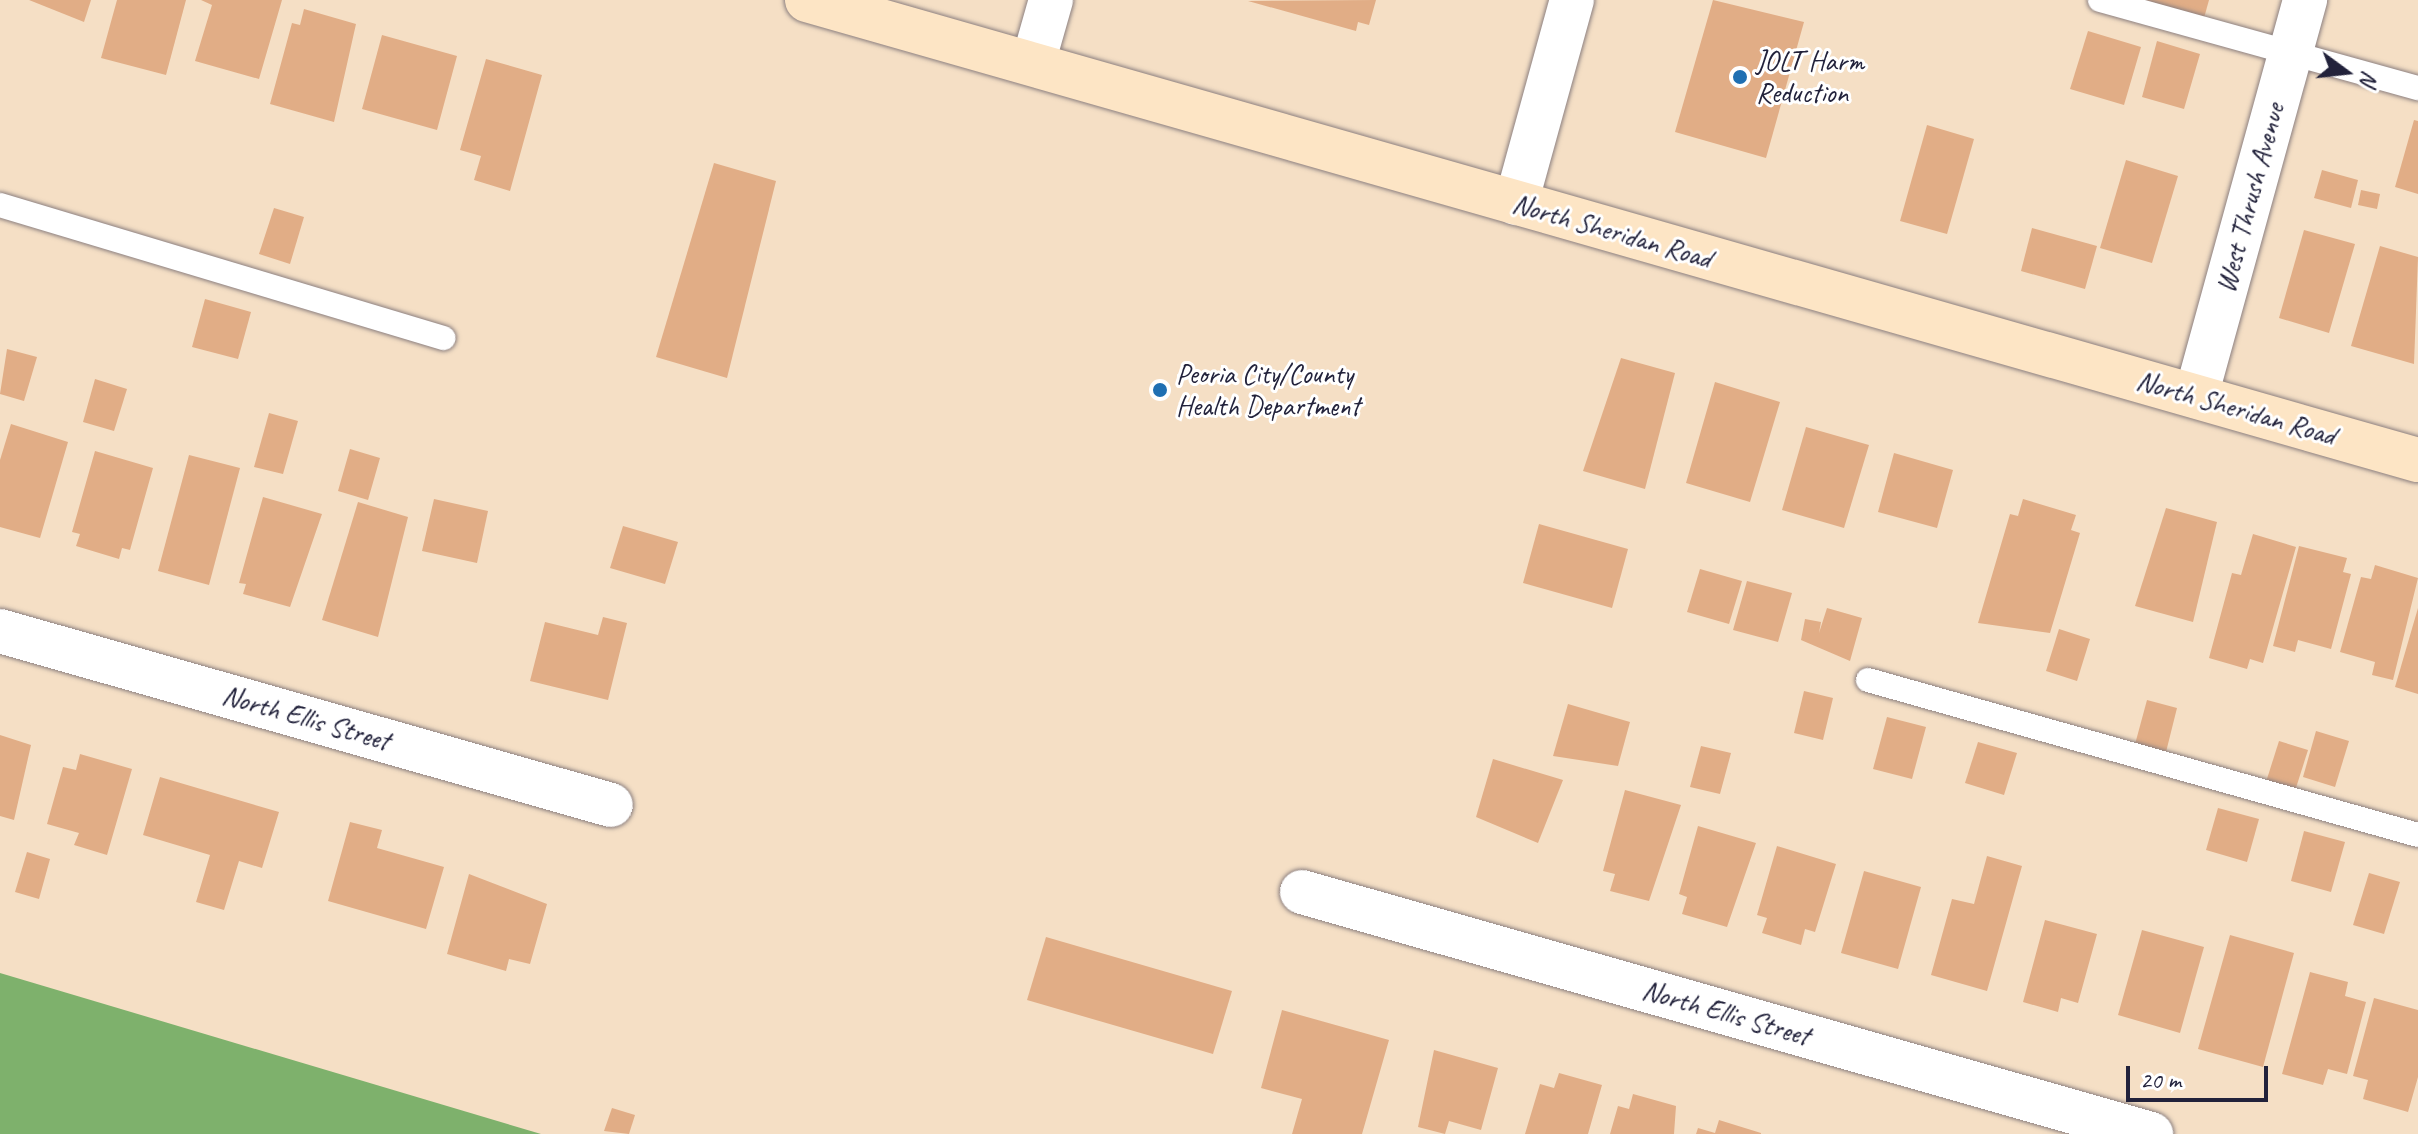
<!DOCTYPE html>
<html>
<head>
<meta charset="utf-8">
<style>
	body { margin:0 }
	#map { position:relative; width:2418px; height:1134px; overflow:hidden; background:#f5dfc5; font-family:Caveat,sans-serif }
	div>[style] { position:absolute }
	[style*='--x'] { left:calc(var(--x)*1px); top:calc(var(--y)*1px); width:calc(var(--w)*1px); rotate:calc(var(--a)*1deg) }
	.forest>* { inset:0; background:#7eb16c }
	.building>* { inset:0; background:#e1ad86 }
	.roads { filter:drop-shadow(0 0 2px #8c8080) drop-shadow(0 0 2px #8c8080) }
	.service>* { height:24px; margin:-12px; padding:0 12px; transform-origin:12px; border-radius:12px; background:#fff }
	.minor>* { height:44px; margin:-22px; padding:0 22px; transform-origin:22px; border-radius:22px; background:#fff }
	.secondary>* { height:44px; margin:-22px; padding:0 22px; transform-origin:22px; border-radius:22px; background:#fde5c5 }
	.dots>* { width:22px; height:22px; translate:-50% -50%; box-sizing:border-box; border:4px solid #fff; border-radius:50% }
	span { translate:-50% -50%; white-space:nowrap; text-align:center; line-height:1.15; -webkit-text-stroke:6px #fff; paint-order:stroke }
	.poi-label { font-size:28px; color:#22223b }
	.left { translate:0 -50%; text-align:left }
	.street-label { font-size:28px; color:#22223b }
	.north { position:absolute; left:2306px; top:32px; width:80px; height:80px; -webkit-text-stroke:6px #fff; paint-order:stroke; rotate:105deg; font-size:22px; font-weight:700; line-height:32px; text-align:center; color:#22223b }
	.north::after { content:''; display:block; margin:auto; width:28px; height:36px; background:#22223b; clip-path:polygon(50% 0,100% 100%,50% 72%,0 100%) }
	.scale { position:absolute; left:2126px; top:1066px; width:142px; height:36px; box-sizing:border-box; border:4px solid #22223b; border-top:0; padding-left:10px; font-size:24px; line-height:28px; white-space:nowrap; color:#22223b; -webkit-text-stroke:6px #fff; paint-order:stroke }
</style>
</head>
<body>
<div id="map">
	<div class="forest">
		<div style="clip-path:polygon(0 973px,541px 1134px,0 1134px)"></div>
	</div>
	<div class="building">
		<div style="clip-path:polygon(29px 0,91px 0,84px 22px)"></div>
		<div style="clip-path:polygon(117px 0,186px 0,166px 75px,101px 58px)"></div>
		<div style="clip-path:polygon(201px 0,282px 0,259px 79px,195px 61px,212px 5px)"></div>
		<div style="clip-path:polygon(1376px 0,1369px 25px,1358px 22px,1356px 31px,1248px 1px)"></div>
		<div style="clip-path:polygon(1713px 0,1804px 22px,1766px 158px,1675px 132px)"></div>
		<div style="clip-path:polygon(2145px 0,2209px 0,2204px 18px)"></div>
		<div style="clip-path:polygon(304px 9px,356px 24px,334px 122px,270px 104px,292px 23px,300px 25px)"></div>
		<div style="clip-path:polygon(2088px 31px,2141px 47px,2124px 105px,2070px 89px)"></div>
		<div style="clip-path:polygon(382px 35px,457px 56px,437px 130px,362px 109px)"></div>
		<div style="clip-path:polygon(2157px 41px,2200px 54px,2184px 109px,2142px 97px)"></div>
		<div style="clip-path:polygon(486px 59px,542px 75px,510px 191px,474px 180px,481px 156px,460px 150px)"></div>
		<div style="clip-path:polygon(2414px 120px,2418px 121px,2418px 194px,2395px 187px)"></div>
		<div style="clip-path:polygon(1927px 125px,1974px 139px,1947px 234px,1900px 221px)"></div>
		<div style="clip-path:polygon(2126px 160px,2178px 176px,2152px 263px,2100px 248px)"></div>
		<div style="clip-path:polygon(714px 163px,776px 181px,727px 378px,656px 357px)"></div>
		<div style="clip-path:polygon(2322px 170px,2358px 180px,2351px 208px,2314px 198px)"></div>
		<div style="clip-path:polygon(2361px 190px,2380px 194px,2377px 209px,2358px 205px)"></div>
		<div style="clip-path:polygon(274px 208px,304px 217px,290px 264px,259px 254px)"></div>
		<div style="clip-path:polygon(2032px 228px,2097px 246px,2085px 289px,2021px 271px)"></div>
		<div style="clip-path:polygon(2304px 230px,2355px 244px,2329px 333px,2279px 318px)"></div>
		<div style="clip-path:polygon(2380px 246px,2418px 257px,2414px 364px,2351px 346px)"></div>
		<div style="clip-path:polygon(205px 299px,251px 312px,238px 359px,192px 347px)"></div>
		<div style="clip-path:polygon(7px 349px,37px 357px,24px 401px,0 394px)"></div>
		<div style="clip-path:polygon(1621px 358px,1675px 373px,1645px 489px,1583px 471px)"></div>
		<div style="clip-path:polygon(95px 379px,127px 389px,114px 431px,83px 422px)"></div>
		<div style="clip-path:polygon(1715px 382px,1780px 402px,1750px 502px,1686px 483px)"></div>
		<div style="clip-path:polygon(269px 413px,298px 421px,283px 474px,254px 467px)"></div>
		<div style="clip-path:polygon(11px 424px,68px 442px,40px 538px,0 527px,0 460px)"></div>
		<div style="clip-path:polygon(1806px 427px,1869px 445px,1844px 528px,1782px 510px)"></div>
		<div style="clip-path:polygon(350px 449px,380px 458px,368px 500px,338px 491px)"></div>
		<div style="clip-path:polygon(95px 451px,153px 468px,130px 550px,122px 548px,119px 559px,76px 546px,80px 534px,72px 532px)"></div>
		<div style="clip-path:polygon(1894px 453px,1953px 470px,1937px 528px,1878px 512px)"></div>
		<div style="clip-path:polygon(189px 455px,240px 468px,209px 585px,158px 571px)"></div>
		<div style="clip-path:polygon(263px 497px,322px 514px,290px 607px,243px 594px,246px 584px,239px 583px)"></div>
		<div style="clip-path:polygon(434px 499px,488px 511px,477px 563px,422px 551px)"></div>
		<div style="clip-path:polygon(2023px 499px,2076px 515px,2071px 530px,2080px 533px,2050px 633px,1978px 623px,2010px 514px,2018px 516px)"></div>
		<div style="clip-path:polygon(358px 502px,408px 517px,378px 637px,322px 620px)"></div>
		<div style="clip-path:polygon(2166px 508px,2217px 522px,2193px 622px,2135px 606px)"></div>
		<div style="clip-path:polygon(1539px 524px,1628px 549px,1612px 608px,1523px 583px)"></div>
		<div style="clip-path:polygon(623px 526px,678px 542px,665px 584px,610px 568px)"></div>
		<div style="clip-path:polygon(2253px 534px,2296px 547px,2263px 663px,2250px 659px,2247px 669px,2209px 658px,2232px 573px,2241px 575px)"></div>
		<div style="clip-path:polygon(2299px 546px,2347px 558px,2343px 572px,2351px 574px,2331px 649px,2298px 640px,2295px 652px,2273px 646px)"></div>
		<div style="clip-path:polygon(2375px 565px,2418px 578px,2393px 680px,2372px 675px,2375px 662px,2340px 652px,2361px 577px,2371px 579px)"></div>
		<div style="clip-path:polygon(1700px 569px,1742px 581px,1729px 624px,1687px 612px)"></div>
		<div style="clip-path:polygon(1747px 581px,1792px 593px,1778px 642px,1733px 630px)"></div>
		<div style="clip-path:polygon(1827px 608px,1862px 618px,1850px 661px,1801px 640px,1805px 619px,1821px 622px,1819px 633px)"></div>
		<div style="clip-path:polygon(2418px 608px,2418px 694px,2395px 687px)"></div>
		<div style="clip-path:polygon(603px 617px,627px 623px,608px 700px,530px 681px,545px 622px,598px 635px)"></div>
		<div style="clip-path:polygon(2059px 629px,2090px 639px,2077px 681px,2046px 671px)"></div>
		<div style="clip-path:polygon(1804px 691px,1833px 698px,1823px 740px,1794px 733px)"></div>
		<div style="clip-path:polygon(2147px 700px,2177px 708px,2165px 756px,2134px 748px)"></div>
		<div style="clip-path:polygon(1568px 704px,1630px 722px,1618px 766px,1553px 756px)"></div>
		<div style="clip-path:polygon(1887px 717px,1926px 727px,1912px 779px,1873px 769px)"></div>
		<div style="clip-path:polygon(2316px 731px,2349px 741px,2335px 787px,2303px 777px)"></div>
		<div style="clip-path:polygon(0 735px,31px 745px,14px 820px,0 816px)"></div>
		<div style="clip-path:polygon(2279px 741px,2308px 750px,2295px 791px,2266px 782px)"></div>
		<div style="clip-path:polygon(1978px 742px,2017px 753px,2004px 795px,1965px 783px)"></div>
		<div style="clip-path:polygon(1701px 746px,1731px 753px,1720px 794px,1690px 787px)"></div>
		<div style="clip-path:polygon(80px 754px,132px 769px,107px 855px,74px 845px,79px 833px,47px 824px,63px 767px,76px 770px)"></div>
		<div style="clip-path:polygon(1493px 759px,1563px 780px,1538px 843px,1476px 817px)"></div>
		<div style="clip-path:polygon(160px 777px,279px 812px,262px 868px,239px 861px,224px 910px,196px 902px,210px 855px,143px 835px)"></div>
		<div style="clip-path:polygon(1625px 790px,1681px 805px,1649px 901px,1610px 891px,1615px 874px,1603px 871px)"></div>
		<div style="clip-path:polygon(2218px 808px,2259px 819px,2247px 862px,2206px 850px)"></div>
		<div style="clip-path:polygon(350px 822px,382px 830px,377px 848px,444px 867px,426px 929px,328px 901px)"></div>
		<div style="clip-path:polygon(1698px 826px,1756px 843px,1727px 927px,1682px 914px,1687px 897px,1679px 894px)"></div>
		<div style="clip-path:polygon(2304px 831px,2345px 842px,2331px 892px,2291px 881px)"></div>
		<div style="clip-path:polygon(1777px 846px,1836px 864px,1815px 932px,1805px 929px,1801px 945px,1762px 933px,1767px 918px,1757px 915px)"></div>
		<div style="clip-path:polygon(27px 852px,50px 859px,39px 899px,15px 892px)"></div>
		<div style="clip-path:polygon(1987px 856px,2022px 866px,1987px 991px,1931px 975px,1952px 899px,1974px 904px)"></div>
		<div style="clip-path:polygon(1864px 871px,1921px 887px,1898px 969px,1841px 953px)"></div>
		<div style="clip-path:polygon(2369px 873px,2400px 882px,2384px 934px,2353px 925px)"></div>
		<div style="clip-path:polygon(469px 874px,547px 904px,530px 964px,509px 959px,506px 971px,447px 954px)"></div>
		<div style="clip-path:polygon(2045px 920px,2097px 934px,2078px 1003px,2061px 998px,2058px 1012px,2023px 1002px)"></div>
		<div style="clip-path:polygon(2142px 930px,2204px 947px,2180px 1033px,2118px 1015px)"></div>
		<div style="clip-path:polygon(2230px 935px,2294px 953px,2263px 1067px,2198px 1049px)"></div>
		<div style="clip-path:polygon(1046px 937px,1232px 991px,1213px 1054px,1027px 1000px)"></div>
		<div style="clip-path:polygon(2310px 972px,2348px 982px,2345px 996px,2366px 1002px,2347px 1074px,2328px 1069px,2323px 1085px,2282px 1074px)"></div>
		<div style="clip-path:polygon(2374px 998px,2418px 1010px,2418px 1077px,2408px 1112px,2363px 1099px,2368px 1080px,2353px 1076px)"></div>
		<div style="clip-path:polygon(1282px 1010px,1389px 1040px,1362px 1134px,1292px 1134px,1302px 1099px,1261px 1088px)"></div>
		<div style="clip-path:polygon(1434px 1050px,1498px 1068px,1481px 1130px,1449px 1121px,1445px 1134px,1418px 1127px)"></div>
		<div style="clip-path:polygon(1559px 1073px,1602px 1085px,1588px 1134px,1525px 1134px,1540px 1084px,1554px 1088px)"></div>
		<div style="clip-path:polygon(1633px 1094px,1676px 1106px,1674px 1134px,1610px 1134px,1618px 1106px,1629px 1109px)"></div>
		<div style="clip-path:polygon(612px 1108px,635px 1115px,629px 1134px,604px 1131px)"></div>
		<div style="clip-path:polygon(1719px 1120px,1761px 1133px,1761px 1134px,1696px 1134px,1698px 1128px,1715px 1133px)"></div>
	</div>
	<div class="roads">
		<div class="service">
			<div style="--x:2100;--y:0;--w:330;--a:15.5"></div>
			<div style="--x:0;--y:205;--w:463;--a:16.7"></div>
			<div style="--x:1868;--y:680;--w:571;--a:15.74"></div>
		</div>
		<div class="minor">
			<div style="--x:1033;--y:63;--w:66;--a:-74.1"></div>
			<div style="--x:1516;--y:203;--w:211;--a:-74.6"></div>
			<div style="--x:2196;--y:396;--w:411;--a:-74.6"></div>
			<div style="--x:0;--y:631;--w:635;--a:15.9"></div>
			<div style="--x:1302;--y:892;--w:883;--a:15.91"></div>
		</div>
		<div class="secondary">
			<div style="--x:807;--y:0;--w:1675;--a:15.94"></div>
		</div>
	</div>
	<div class="dots">
		<div style="left:1740px;top:77px;background:#1f6fb2"></div>
		<div style="left:1160px;top:390px;background:#1f6fb2"></div>
	</div>
	<div class="poi-label">
		<span class="left" style="left:1756px;top:77px">JOLT Harm<br>Reduction</span>
		<span class="left" style="left:1176px;top:390px">Peoria City/County<br>Health Department</span>
	</div>
	<div class="street-label">
		<span style="left:2250px;top:198px;rotate:-75deg">West Thrush Avenue</span>
		<span style="left:1612px;top:231px;rotate:16deg">North Sheridan Road</span>
		<span style="left:2236px;top:408px;rotate:16deg">North Sheridan Road</span>
		<span style="left:306px;top:718px;rotate:16deg">North Ellis Street</span>
		<span style="left:1726px;top:1013px;rotate:16deg">North Ellis Street</span>
	</div>
	<div class="north">N</div>
	<div class="scale">20 m</div>
</div>
</body>
</html>
